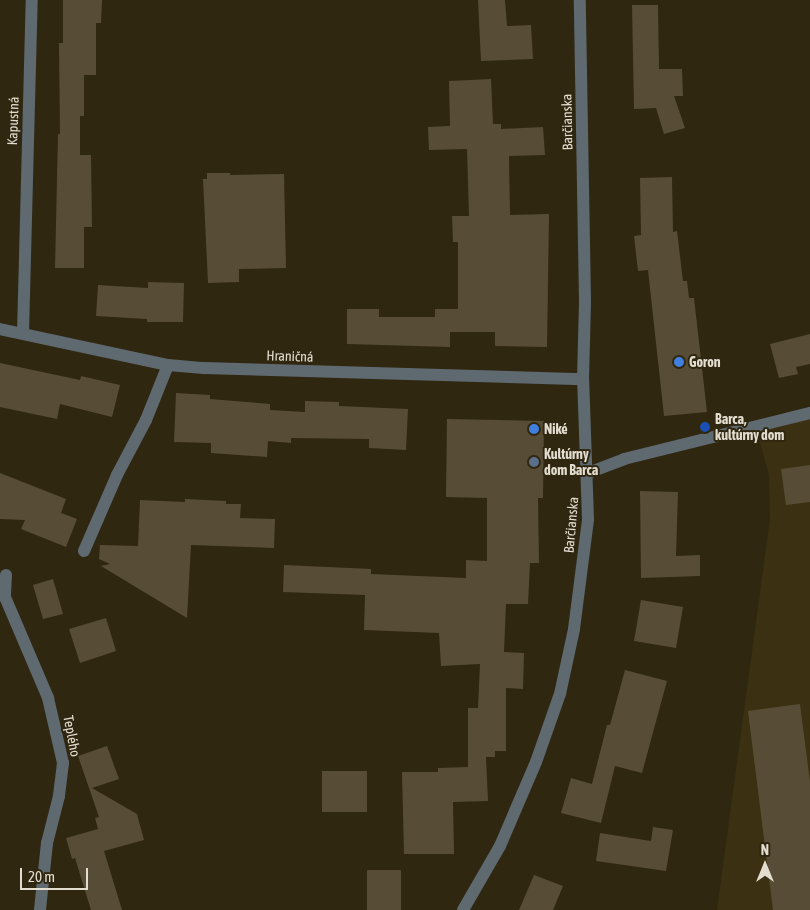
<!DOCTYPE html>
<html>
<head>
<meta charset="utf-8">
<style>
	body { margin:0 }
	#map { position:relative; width:810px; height:910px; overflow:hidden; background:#302711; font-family:"Asap Condensed",sans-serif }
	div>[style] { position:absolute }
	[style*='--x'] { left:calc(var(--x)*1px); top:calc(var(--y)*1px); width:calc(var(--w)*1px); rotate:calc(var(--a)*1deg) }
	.built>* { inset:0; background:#3b3012 }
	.building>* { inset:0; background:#574d36 }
	.minor>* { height:12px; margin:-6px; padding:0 6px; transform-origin:6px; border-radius:6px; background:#5e6970 }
	.dots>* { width:14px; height:14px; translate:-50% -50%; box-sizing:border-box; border:2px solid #302711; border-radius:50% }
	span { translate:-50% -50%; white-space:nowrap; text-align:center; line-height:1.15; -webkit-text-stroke:4px #302711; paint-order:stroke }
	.street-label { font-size:14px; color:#e3ddd0 }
	.poi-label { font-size:14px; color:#e3ddd0; font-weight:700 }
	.left { translate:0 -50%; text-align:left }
	.north { position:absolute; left:740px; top:840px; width:50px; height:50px; -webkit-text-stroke:4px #302711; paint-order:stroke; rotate:0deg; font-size:14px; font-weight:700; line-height:20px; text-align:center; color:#e3ddd0 }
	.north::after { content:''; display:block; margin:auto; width:18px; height:22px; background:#e3ddd0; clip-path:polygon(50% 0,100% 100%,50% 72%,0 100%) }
	.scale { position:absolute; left:20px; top:868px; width:68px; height:22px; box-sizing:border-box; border:2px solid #e3ddd0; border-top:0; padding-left:6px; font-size:15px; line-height:18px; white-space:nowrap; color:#e3ddd0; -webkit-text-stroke:4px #302711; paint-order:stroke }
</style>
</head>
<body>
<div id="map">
	<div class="built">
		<div style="clip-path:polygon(810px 413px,810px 910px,717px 910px,770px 519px,769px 475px,756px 427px)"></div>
	</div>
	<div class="building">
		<div style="clip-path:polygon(63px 0,102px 0,101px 23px,96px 23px,96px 75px,84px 75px,84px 116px,80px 116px,80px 155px,91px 155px,92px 227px,84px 227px,84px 268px,55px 268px,58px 134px,60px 134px,59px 43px,63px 43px)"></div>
		<div style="clip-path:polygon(478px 0,505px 0,507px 26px,531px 25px,533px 59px,481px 61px)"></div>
		<div style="clip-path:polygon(632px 5px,658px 5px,659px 69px,682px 69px,683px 96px,674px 96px,685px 128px,664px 134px,656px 108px,634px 109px)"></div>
		<div style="clip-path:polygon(491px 79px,493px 124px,501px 124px,501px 129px,543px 127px,545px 155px,509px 156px,510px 215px,549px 214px,547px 347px,495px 346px,495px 332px,450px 332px,450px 347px,347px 344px,347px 309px,379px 309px,379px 317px,435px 317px,435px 309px,458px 309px,458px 242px,453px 242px,452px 216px,469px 216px,467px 149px,429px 150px,428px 127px,450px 126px,449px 81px)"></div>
		<div style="clip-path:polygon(207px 173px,230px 173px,230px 175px,284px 174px,286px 268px,239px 269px,239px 282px,208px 283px,203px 179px,207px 179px)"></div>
		<div style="clip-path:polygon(672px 177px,673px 232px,677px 231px,683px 281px,687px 281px,689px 298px,694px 298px,707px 412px,664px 416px,648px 270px,638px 271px,634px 236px,641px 235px,640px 178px)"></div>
		<div style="clip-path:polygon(148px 282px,184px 283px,183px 322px,147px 322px,147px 319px,96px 316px,98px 285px,148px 288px)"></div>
		<div style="clip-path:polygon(810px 334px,810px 364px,796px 367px,798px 374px,779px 378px,770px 344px)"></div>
		<div style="clip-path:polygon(0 363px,80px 380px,81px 376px,120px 385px,112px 417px,60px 404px,57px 419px,0 407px)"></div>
		<div style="clip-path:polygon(176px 393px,210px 395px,210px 399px,270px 404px,270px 410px,305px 412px,305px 401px,339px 402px,339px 406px,408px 409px,406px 450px,369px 448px,369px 439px,291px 438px,291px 443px,268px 441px,267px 457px,211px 453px,211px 443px,174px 442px)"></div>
		<div style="clip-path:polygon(447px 419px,544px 421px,543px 498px,538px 498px,539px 563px,530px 563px,528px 604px,506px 604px,504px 652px,524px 653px,523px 689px,506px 688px,506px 751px,495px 751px,495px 757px,486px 757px,488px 801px,453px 802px,454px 854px,404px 854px,402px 772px,438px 772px,438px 768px,468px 767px,468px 708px,478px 708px,480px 664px,441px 666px,439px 633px,364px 630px,365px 595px,283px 592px,284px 565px,371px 569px,371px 574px,466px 578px,466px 560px,487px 561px,487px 498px,446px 497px)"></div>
		<div style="clip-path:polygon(810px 465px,810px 502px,786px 505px,781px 469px)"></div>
		<div style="clip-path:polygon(0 473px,66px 499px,61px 513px,77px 519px,66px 547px,21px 529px,25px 520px,0 519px)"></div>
		<div style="clip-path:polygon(640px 491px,678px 492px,676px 556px,700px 555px,700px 576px,641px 578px)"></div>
		<div style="clip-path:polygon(185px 499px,226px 501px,226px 504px,241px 504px,240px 518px,275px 519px,274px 548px,191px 545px,187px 618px,101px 566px,110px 564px,99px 559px,100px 545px,138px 546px,140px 500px,185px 502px)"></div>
		<div style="clip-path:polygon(53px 579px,63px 614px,43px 619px,33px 585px)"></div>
		<div style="clip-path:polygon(641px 600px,683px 607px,676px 648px,634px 641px)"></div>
		<div style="clip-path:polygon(106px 618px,116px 651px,80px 663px,69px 629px)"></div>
		<div style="clip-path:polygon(625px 670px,667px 681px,642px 773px,615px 766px,601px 823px,561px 813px,571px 778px,592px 784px,607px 725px,610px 725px)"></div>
		<div style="clip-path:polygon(800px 704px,810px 782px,810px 910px,773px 910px,748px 711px)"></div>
		<div style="clip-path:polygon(107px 746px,119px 779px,92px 788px,137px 814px,144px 840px,104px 851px,122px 910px,91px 910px,75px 858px,72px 859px,66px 838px,98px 829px,95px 818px,99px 817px,78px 756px)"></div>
		<div style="clip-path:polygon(322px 771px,367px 771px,367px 812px,322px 812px)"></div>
		<div style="clip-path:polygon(653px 827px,673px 830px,666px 871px,596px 861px,600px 833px,651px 841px)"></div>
		<div style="clip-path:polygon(367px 870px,401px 870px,401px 910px,367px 910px)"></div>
		<div style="clip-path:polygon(534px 875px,563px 886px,553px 910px,519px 910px)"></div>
	</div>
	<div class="minor">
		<div style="--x:0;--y:329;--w:172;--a:12.1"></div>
		<div style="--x:168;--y:365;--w:36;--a:5"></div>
		<div style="--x:204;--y:368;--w:379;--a:1.7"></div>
		<div style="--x:23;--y:333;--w:333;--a:-88.5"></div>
		<div style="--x:588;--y:473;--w:39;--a:-21"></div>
		<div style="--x:624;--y:459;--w:192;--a:-13.9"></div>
		<div style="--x:84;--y:551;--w:83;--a:-66.5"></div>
		<div style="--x:117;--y:475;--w:62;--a:-62.2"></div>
		<div style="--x:146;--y:420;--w:59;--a:-68.2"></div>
		<div style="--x:6;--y:575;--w:22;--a:93"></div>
		<div style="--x:5;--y:597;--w:110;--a:66.9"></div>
		<div style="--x:48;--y:698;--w:67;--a:77"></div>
		<div style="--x:63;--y:763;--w:33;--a:97"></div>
		<div style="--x:59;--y:796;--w:49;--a:104.3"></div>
		<div style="--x:47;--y:843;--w:67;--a:96"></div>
		<div style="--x:463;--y:910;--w:74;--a:-60"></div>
		<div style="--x:500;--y:846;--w:91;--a:-66.8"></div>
		<div style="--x:536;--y:762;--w:72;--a:-70.6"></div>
		<div style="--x:560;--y:694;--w:66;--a:-77.8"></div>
		<div style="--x:574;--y:629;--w:111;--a:-82.7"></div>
		<div style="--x:588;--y:519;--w:140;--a:-92"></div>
		<div style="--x:583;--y:379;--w:78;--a:-88.5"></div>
		<div style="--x:585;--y:301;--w:301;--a:-91"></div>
	</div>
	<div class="dots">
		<div style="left:679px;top:362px;background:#3f7fe0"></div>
		<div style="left:705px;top:427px;background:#1a4fb4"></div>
		<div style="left:534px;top:429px;background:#3f7fe0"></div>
		<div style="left:534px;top:462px;background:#5c6f8a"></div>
	</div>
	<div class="street-label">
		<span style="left:13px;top:121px;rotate:-88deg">Kapustná</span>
		<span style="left:567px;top:122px;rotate:-91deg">Barčianska</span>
		<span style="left:290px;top:356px;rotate:2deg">Hraničná</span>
		<span style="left:571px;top:525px;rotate:-85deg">Barčianska</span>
		<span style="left:72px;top:736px;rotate:79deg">Teplého</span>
	</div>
	<div class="poi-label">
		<span class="left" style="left:689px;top:362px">Goron</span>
		<span class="left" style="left:715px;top:427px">Barca,<br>kultúrny dom</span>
		<span class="left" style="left:544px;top:429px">Niké</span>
		<span class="left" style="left:544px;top:462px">Kultúrny<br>dom Barca</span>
	</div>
	<div class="north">N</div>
	<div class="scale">20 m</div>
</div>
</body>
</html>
